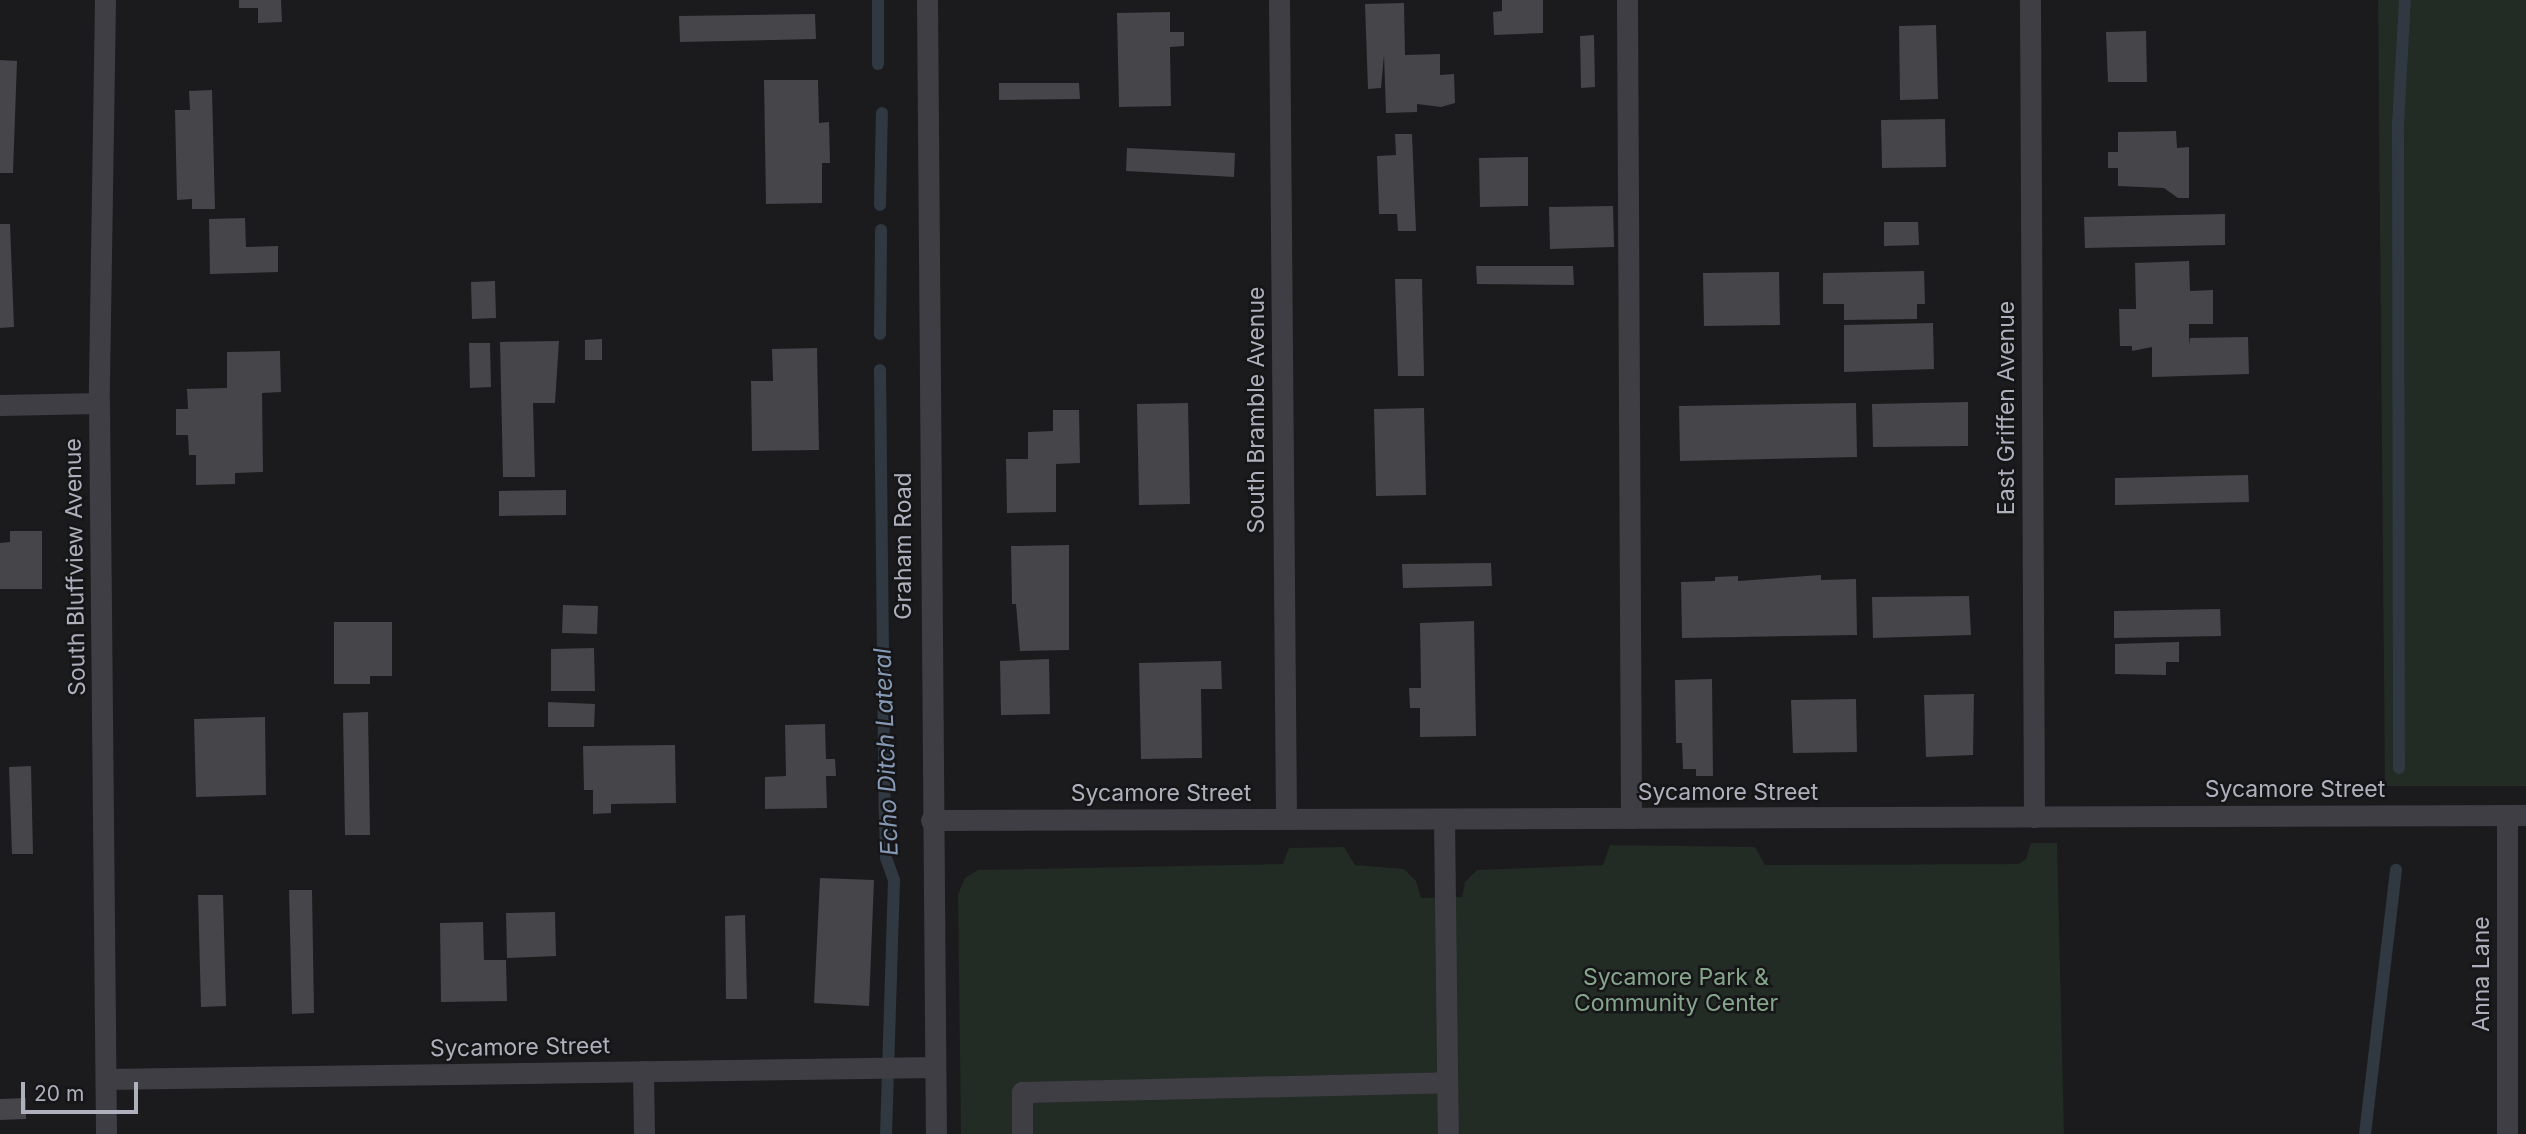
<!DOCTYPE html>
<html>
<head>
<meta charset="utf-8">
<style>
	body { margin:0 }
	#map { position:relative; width:2526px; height:1134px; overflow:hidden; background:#1b1b1d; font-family:Inter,sans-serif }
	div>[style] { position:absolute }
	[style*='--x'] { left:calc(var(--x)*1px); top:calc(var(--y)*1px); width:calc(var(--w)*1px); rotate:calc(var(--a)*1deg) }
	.green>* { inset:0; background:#222b24 }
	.stream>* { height:12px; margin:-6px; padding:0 6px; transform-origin:6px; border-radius:6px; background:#303841 }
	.building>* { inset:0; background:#45454a }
	.minor>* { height:21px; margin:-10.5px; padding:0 10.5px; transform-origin:10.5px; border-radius:10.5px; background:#3e3e44 }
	span { translate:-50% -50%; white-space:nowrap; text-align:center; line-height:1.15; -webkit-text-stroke:5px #161618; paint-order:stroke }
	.street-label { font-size:23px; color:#aeb0bc }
	.park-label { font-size:23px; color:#85a68b }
	.water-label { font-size:24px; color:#869ab6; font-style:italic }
	.scale { position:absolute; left:21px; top:1082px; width:117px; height:32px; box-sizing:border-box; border:4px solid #aeb0bc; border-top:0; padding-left:9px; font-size:21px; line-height:24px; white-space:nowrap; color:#aeb0bc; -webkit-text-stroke:5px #161618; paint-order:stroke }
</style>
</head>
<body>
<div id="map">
	<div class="green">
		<div style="clip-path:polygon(2378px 0,2526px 0,2526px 786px,2385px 786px)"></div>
		<div style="clip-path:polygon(2031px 843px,2057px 843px,2064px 1134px,961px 1134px,958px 894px,965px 878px,978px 870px,1283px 864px,1289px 848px,1344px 847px,1355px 865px,1404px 869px,1416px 881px,1421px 898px,1462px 897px,1465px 882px,1477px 870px,1603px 865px,1610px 845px,1755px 847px,1765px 865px,2019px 864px,2026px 859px)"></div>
	</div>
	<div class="stream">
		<div style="--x:878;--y:64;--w:64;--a:-90"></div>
		<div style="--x:880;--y:205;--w:92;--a:-88.8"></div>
		<div style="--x:880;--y:334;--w:104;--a:-89.4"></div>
		<div style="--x:880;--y:370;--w:442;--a:89.4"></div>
		<div style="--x:885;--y:812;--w:46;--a:88.8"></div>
		<div style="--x:886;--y:858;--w:23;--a:70"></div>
		<div style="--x:894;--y:880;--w:254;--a:91.8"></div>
		<div style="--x:2399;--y:768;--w:644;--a:-90.09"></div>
		<div style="--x:2398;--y:124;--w:124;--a:-86.8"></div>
		<div style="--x:2365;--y:1134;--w:266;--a:-83.3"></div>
	</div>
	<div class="building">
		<div style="clip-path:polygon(239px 0,281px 0,282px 22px,258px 23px,258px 8px,239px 8px)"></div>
		<div style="clip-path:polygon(1502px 0,1543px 0,1543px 33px,1494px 35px,1493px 12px,1502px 11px)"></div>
		<div style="clip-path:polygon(1404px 3px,1405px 55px,1440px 54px,1440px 75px,1454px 74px,1455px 103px,1441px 107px,1417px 104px,1417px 112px,1386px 113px,1384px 55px,1381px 88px,1368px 89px,1365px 4px)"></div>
		<div style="clip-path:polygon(1170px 12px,1170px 32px,1184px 32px,1184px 46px,1170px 47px,1171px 106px,1119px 107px,1117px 13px)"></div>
		<div style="clip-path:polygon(815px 14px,816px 39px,680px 42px,679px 16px)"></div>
		<div style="clip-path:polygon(1936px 25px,1938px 99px,1900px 100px,1899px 26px)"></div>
		<div style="clip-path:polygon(2146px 31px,2147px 82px,2108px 82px,2106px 32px)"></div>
		<div style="clip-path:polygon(1594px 35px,1595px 87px,1581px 88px,1580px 36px)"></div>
		<div style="clip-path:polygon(0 60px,17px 61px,13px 173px,0 173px)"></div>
		<div style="clip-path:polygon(764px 80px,818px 80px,819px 123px,829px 122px,830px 163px,822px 163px,822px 203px,766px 204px)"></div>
		<div style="clip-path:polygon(999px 83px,1079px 83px,1080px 99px,999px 100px)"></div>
		<div style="clip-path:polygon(212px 90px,215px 209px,192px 209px,192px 199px,177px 200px,175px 110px,190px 110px,189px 91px)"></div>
		<div style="clip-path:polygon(1945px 119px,1946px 167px,1882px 168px,1881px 120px)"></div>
		<div style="clip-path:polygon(2176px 131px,2177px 148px,2189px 147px,2189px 198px,2178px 198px,2164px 188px,2118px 186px,2118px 168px,2108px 168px,2108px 152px,2118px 152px,2118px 132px)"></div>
		<div style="clip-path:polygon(1395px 134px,1412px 134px,1416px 231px,1398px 231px,1397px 214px,1379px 214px,1377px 156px,1396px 155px)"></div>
		<div style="clip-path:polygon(1127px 148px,1235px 153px,1234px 177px,1126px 171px)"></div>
		<div style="clip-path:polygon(1528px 157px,1528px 206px,1480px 207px,1479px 158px)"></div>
		<div style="clip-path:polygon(1613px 206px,1614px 247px,1550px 249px,1549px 207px)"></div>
		<div style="clip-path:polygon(2225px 214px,2225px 245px,2085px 248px,2084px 217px)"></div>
		<div style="clip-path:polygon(245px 218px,246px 247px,278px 246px,278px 272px,210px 274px,209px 219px)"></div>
		<div style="clip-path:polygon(1884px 222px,1918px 222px,1919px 245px,1884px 246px)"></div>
		<div style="clip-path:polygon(0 224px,10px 224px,14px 327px,0 328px)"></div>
		<div style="clip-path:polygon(2189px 261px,2190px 291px,2213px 290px,2213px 324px,2189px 324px,2189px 345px,2190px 338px,2248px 337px,2249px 374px,2152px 377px,2152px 347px,2132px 351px,2132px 346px,2120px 346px,2119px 309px,2136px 309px,2135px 263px)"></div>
		<div style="clip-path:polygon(1476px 266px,1573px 266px,1574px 285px,1477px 284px)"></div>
		<div style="clip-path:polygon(1924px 271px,1925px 304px,1917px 304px,1917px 319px,1844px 320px,1844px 304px,1823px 304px,1823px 273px)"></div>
		<div style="clip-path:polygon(1779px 272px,1780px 325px,1704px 326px,1703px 273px)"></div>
		<div style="clip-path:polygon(1395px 279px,1422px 279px,1424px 376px,1398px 376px)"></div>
		<div style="clip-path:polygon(495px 281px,496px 318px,472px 319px,471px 282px)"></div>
		<div style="clip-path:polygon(1933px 323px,1934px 369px,1844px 372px,1844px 325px)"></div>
		<div style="clip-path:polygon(602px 339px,602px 360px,585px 360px,585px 340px)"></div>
		<div style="clip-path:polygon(559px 341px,555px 403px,533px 403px,535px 477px,503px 477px,500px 342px)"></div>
		<div style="clip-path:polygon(469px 343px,490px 343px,491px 387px,470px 388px)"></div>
		<div style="clip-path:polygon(817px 348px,819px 450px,752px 451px,751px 381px,773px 381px,772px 349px)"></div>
		<div style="clip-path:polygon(280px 351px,281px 392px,262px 393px,263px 472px,235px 473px,235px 484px,196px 485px,196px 455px,189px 455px,188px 435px,176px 435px,176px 409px,188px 409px,187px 389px,227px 388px,227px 352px)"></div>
		<div style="clip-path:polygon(1968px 402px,1968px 446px,1873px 447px,1872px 404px)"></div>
		<div style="clip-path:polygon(1188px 403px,1190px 504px,1139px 505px,1137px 404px)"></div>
		<div style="clip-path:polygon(1856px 403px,1857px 457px,1680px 461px,1679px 406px)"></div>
		<div style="clip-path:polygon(1424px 408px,1426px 495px,1376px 496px,1374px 409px)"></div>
		<div style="clip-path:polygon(1053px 410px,1079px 410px,1080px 463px,1056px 464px,1056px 512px,1007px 513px,1006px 459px,1028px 459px,1028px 432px,1053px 431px)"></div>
		<div style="clip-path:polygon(2248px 475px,2249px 502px,2115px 505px,2115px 478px)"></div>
		<div style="clip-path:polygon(566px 490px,566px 515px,499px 516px,499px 491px)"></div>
		<div style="clip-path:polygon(10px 531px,42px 531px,42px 589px,0 589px,0 543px,10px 542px)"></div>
		<div style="clip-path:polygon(1069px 545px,1069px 650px,1020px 651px,1016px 604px,1012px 604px,1011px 546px)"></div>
		<div style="clip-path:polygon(1491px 563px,1492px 586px,1403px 588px,1402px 564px)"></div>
		<div style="clip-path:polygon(1821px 575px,1821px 580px,1856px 579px,1857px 635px,1682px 638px,1681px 582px,1715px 581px,1715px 577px,1738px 576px,1738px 581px)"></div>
		<div style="clip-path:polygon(1969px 596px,1971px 635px,1873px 638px,1872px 597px)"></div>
		<div style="clip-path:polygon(563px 605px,598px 606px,597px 634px,562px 633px)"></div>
		<div style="clip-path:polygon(2220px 609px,2221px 636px,2114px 638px,2114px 611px)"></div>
		<div style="clip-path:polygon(1474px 621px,1476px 736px,1420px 737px,1420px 708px,1410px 708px,1409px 688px,1421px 688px,1420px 623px)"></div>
		<div style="clip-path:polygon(334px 622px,392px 622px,392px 676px,370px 676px,370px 684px,334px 684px)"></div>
		<div style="clip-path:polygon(2179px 642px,2179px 662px,2166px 662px,2166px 675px,2115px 674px,2115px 644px)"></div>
		<div style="clip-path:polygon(594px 648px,595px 691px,551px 691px,551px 649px)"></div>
		<div style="clip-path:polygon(1049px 659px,1050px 714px,1001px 715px,1000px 661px)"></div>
		<div style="clip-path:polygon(1221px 661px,1222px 689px,1201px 689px,1202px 758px,1141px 759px,1139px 663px)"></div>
		<div style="clip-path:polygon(1712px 679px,1713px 776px,1696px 776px,1696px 769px,1683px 769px,1682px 743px,1676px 743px,1675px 680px)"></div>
		<div style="clip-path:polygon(1974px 694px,1973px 755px,1926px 757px,1924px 695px)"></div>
		<div style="clip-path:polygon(1856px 699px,1857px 752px,1793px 753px,1791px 700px)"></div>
		<div style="clip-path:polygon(548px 702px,595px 704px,594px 727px,548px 727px)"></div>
		<div style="clip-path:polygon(368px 712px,370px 835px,345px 835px,343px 713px)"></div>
		<div style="clip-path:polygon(265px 717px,266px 795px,196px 797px,194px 719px)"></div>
		<div style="clip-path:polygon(825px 724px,826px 759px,835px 759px,836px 776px,826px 776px,827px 808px,765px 809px,765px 777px,786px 776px,785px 725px)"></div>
		<div style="clip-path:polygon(675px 745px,676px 803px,611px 804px,611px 813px,593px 814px,593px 790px,584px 790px,583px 746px)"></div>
		<div style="clip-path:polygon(31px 766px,33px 854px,12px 854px,9px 767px)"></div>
		<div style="clip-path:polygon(820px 878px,874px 880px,869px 1006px,814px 1003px)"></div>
		<div style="clip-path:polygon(289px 890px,312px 890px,314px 1013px,292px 1014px)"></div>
		<div style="clip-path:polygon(198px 895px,223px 895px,226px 1006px,201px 1007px)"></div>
		<div style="clip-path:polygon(555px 912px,556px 956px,507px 958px,506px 913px)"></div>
		<div style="clip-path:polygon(745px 915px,747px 999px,726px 999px,725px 916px)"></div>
		<div style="clip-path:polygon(483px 922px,484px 960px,506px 960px,507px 1001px,441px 1002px,440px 923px)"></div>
		<div style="clip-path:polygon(26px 1098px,26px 1119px,0 1120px,0 1099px)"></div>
	</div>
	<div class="minor">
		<div style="--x:105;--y:0;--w:403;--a:90.9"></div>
		<div style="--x:99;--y:403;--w:731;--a:89.45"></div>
		<div style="--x:927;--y:0;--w:1134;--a:89.55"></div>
		<div style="--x:1279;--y:0;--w:819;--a:89.51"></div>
		<div style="--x:1627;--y:0;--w:818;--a:89.72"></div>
		<div style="--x:2030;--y:0;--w:817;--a:89.72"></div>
		<div style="--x:0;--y:405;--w:99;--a:-1.2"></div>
		<div style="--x:1444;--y:819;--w:315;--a:89.3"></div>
		<div style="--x:931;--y:820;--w:1595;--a:-0.18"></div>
		<div style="--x:643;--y:1071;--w:63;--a:89.1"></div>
		<div style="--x:106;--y:1079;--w:829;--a:-0.83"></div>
		<div style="--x:1022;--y:1134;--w:42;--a:-90"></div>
		<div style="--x:1022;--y:1092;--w:425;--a:-1.3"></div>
		<div style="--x:2507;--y:1134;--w:319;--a:-90"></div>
	</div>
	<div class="street-label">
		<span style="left:2006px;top:408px;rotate:-90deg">East Griffen Avenue</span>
		<span style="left:1256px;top:410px;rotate:-90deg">South Bramble Avenue</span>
		<span style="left:903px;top:546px;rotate:-90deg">Graham Road</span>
		<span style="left:75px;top:567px;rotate:-91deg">South Bluffview Avenue</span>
		<span style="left:2295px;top:789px">Sycamore Street</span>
		<span style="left:1728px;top:792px">Sycamore Street</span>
		<span style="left:1161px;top:793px">Sycamore Street</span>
		<span style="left:2481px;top:974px;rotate:-90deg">Anna Lane</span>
		<span style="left:520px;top:1047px;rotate:-1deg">Sycamore Street</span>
	</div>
	<div class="park-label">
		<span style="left:1676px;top:990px">Sycamore Park &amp;<br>Community Center</span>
	</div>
	<div class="water-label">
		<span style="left:886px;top:752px;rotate:-92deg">Echo Ditch Lateral</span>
	</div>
	<div class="scale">20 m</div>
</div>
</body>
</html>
